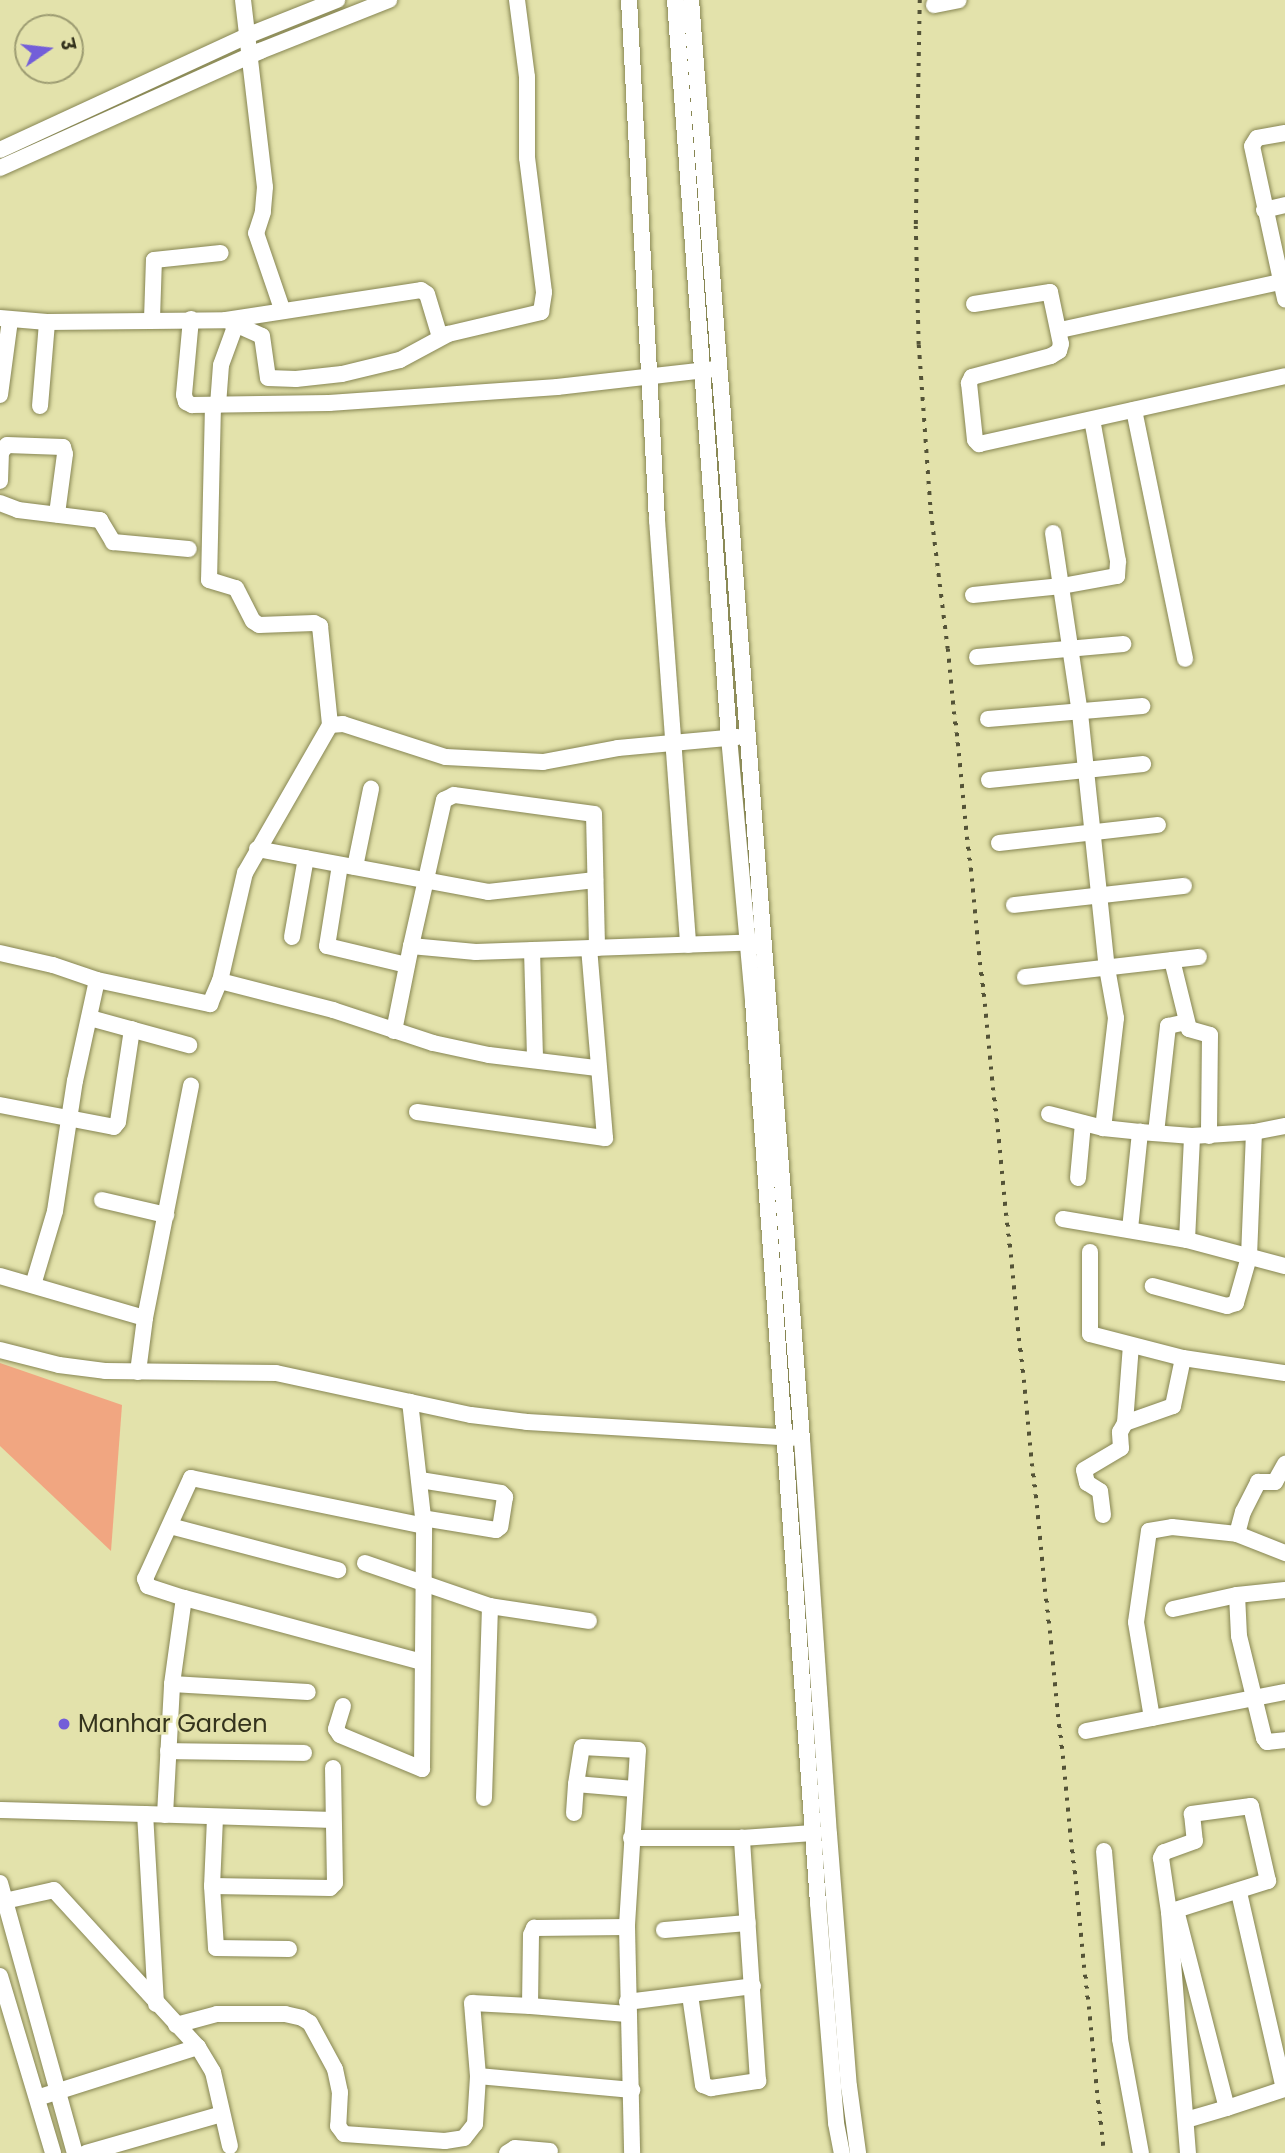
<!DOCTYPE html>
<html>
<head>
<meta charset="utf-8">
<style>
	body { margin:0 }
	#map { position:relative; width:1285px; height:2153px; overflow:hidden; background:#e3e2ab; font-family:Poppins,"Noto Sans Devanagari",sans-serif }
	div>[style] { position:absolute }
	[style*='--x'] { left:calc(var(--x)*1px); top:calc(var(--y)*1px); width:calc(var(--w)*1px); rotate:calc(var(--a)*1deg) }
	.green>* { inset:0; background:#f1a681 }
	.roads { filter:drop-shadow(0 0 2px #878653) drop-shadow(0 0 2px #878653) }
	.minor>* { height:16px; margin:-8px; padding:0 8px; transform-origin:8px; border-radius:8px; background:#fff }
	.rail>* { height:3.5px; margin-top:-1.75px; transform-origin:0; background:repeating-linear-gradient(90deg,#545337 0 3.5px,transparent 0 10.5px) }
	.dots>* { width:19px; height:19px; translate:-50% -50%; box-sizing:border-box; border:4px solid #e3e2ab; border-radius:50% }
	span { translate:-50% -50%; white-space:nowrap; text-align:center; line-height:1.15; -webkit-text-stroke:5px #e3e2ab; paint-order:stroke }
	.poi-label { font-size:24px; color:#34331d }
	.left { translate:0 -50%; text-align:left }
	.north { position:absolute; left:14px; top:14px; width:70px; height:70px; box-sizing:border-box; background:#e3e2ab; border:2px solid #9d9c72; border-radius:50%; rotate:76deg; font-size:19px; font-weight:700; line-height:28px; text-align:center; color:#34331d }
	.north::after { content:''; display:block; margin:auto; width:24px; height:32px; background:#735ed9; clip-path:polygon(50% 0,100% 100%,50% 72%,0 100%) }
</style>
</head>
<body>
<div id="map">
	<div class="green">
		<div style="clip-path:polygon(0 1363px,122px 1405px,111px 1551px,0 1446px)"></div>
	</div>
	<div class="roads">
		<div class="minor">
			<div style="--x:243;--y:0;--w:188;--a:83.3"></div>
			<div style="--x:265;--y:187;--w:25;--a:95"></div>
			<div style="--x:263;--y:212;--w:22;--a:108"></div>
			<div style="--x:256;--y:233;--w:80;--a:71.1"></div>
			<div style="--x:629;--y:0;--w:521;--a:86.92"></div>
			<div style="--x:657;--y:520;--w:426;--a:85.8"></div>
			<div style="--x:675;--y:0;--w:739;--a:85.81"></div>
			<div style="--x:729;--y:737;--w:265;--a:84.8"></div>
			<div style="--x:753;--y:1001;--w:904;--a:85.88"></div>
			<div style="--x:818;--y:1903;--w:221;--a:85.3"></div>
			<div style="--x:836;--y:2123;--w:31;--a:79"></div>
			<div style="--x:691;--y:0;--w:1443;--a:85.59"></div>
			<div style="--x:802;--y:1439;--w:396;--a:86.1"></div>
			<div style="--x:829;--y:1834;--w:253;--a:85.5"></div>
			<div style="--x:849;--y:2086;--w:68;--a:82.3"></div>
			<div style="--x:934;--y:5;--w:25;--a:-11"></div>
			<div style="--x:1285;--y:133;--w:28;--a:170"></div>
			<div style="--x:1257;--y:138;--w:9;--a:122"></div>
			<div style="--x:1252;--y:146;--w:157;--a:77.8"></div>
			<div style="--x:0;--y:150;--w:274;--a:-24.8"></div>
			<div style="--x:249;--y:35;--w:95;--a:-21.7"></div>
			<div style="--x:0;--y:168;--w:285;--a:-24.2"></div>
			<div style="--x:260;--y:51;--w:139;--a:-21.6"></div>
			<div style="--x:1264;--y:210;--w:22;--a:-13"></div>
			<div style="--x:974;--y:304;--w:77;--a:-9"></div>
			<div style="--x:1050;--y:292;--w:53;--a:78.1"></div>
			<div style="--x:1061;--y:344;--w:7;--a:106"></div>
			<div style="--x:1059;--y:351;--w:9;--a:148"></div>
			<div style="--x:1051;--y:356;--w:82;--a:165.1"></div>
			<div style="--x:972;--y:377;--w:7;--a:117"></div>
			<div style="--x:969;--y:383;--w:57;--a:84"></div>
			<div style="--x:975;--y:440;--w:6;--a:45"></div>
			<div style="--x:979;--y:444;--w:313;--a:-12.5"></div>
			<div style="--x:0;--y:318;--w:47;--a:4.9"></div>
			<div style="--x:47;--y:322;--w:179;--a:-0.6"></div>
			<div style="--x:226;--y:320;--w:197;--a:-8.7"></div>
			<div style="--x:421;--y:290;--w:7;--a:34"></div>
			<div style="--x:427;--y:294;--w:45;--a:73.2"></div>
			<div style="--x:152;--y:319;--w:59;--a:-88.1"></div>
			<div style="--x:154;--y:260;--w:67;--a:-6"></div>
			<div style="--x:191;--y:319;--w:76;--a:95.3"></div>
			<div style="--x:184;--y:395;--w:7;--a:74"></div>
			<div style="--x:186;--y:402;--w:7;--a:27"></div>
			<div style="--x:192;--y:405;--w:137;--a:-0.8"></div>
			<div style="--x:329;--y:403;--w:229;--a:-4"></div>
			<div style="--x:557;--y:387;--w:158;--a:-6.5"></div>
			<div style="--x:226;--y:320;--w:39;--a:24"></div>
			<div style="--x:262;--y:336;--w:42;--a:81.9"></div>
			<div style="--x:268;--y:378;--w:28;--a:2"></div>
			<div style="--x:296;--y:379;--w:46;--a:-6.2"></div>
			<div style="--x:342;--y:374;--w:60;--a:-13.6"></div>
			<div style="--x:400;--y:360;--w:55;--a:-28.4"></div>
			<div style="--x:448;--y:334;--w:96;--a:-13.3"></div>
			<div style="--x:541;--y:312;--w:20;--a:-81"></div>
			<div style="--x:544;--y:292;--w:135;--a:-97.2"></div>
			<div style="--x:527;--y:158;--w:81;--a:-90"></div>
			<div style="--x:527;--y:77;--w:78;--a:-97.4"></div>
			<div style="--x:1060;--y:330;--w:230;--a:-12.3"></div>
			<div style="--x:0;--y:395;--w:76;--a:-82.4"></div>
			<div style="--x:213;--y:405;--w:175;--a:91.3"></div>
			<div style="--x:209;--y:580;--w:28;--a:17"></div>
			<div style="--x:236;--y:588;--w:37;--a:63"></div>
			<div style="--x:253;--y:621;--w:7;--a:34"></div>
			<div style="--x:259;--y:625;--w:55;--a:-2.1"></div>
			<div style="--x:314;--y:623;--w:7;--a:27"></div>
			<div style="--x:320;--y:626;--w:100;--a:84.2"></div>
			<div style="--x:218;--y:405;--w:40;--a:-85.7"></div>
			<div style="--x:221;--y:365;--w:44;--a:-69.9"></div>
			<div style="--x:40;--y:406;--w:84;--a:-85.2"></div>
			<div style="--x:1134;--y:410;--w:254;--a:78.4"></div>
			<div style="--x:0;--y:481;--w:29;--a:-88"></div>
			<div style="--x:1;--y:452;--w:9;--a:-49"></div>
			<div style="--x:7;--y:445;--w:56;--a:2"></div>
			<div style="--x:63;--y:447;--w:7;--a:74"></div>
			<div style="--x:65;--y:454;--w:61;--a:97.6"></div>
			<div style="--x:0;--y:503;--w:19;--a:21"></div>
			<div style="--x:18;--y:510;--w:83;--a:7"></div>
			<div style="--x:100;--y:520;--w:26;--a:59"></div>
			<div style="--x:113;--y:542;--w:76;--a:5.3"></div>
			<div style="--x:1053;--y:533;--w:182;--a:81.5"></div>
			<div style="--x:1080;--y:713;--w:256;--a:84"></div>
			<div style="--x:1107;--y:968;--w:51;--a:79.8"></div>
			<div style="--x:1116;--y:1018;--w:111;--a:96.7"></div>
			<div style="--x:973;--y:595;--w:89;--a:-5.8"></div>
			<div style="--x:1062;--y:586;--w:56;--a:-10.3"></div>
			<div style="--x:1117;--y:576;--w:15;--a:-86"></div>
			<div style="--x:1118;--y:561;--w:143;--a:-100.4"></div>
			<div style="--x:977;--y:657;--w:147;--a:-5.1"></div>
			<div style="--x:988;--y:719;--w:155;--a:-4.8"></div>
			<div style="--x:989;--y:780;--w:155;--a:-5.9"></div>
			<div style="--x:999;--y:843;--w:160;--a:-6.5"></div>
			<div style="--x:257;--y:849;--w:235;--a:10.5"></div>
			<div style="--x:488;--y:892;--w:108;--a:-6.4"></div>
			<div style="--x:340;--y:865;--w:82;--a:99.1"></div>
			<div style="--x:327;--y:946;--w:82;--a:13.4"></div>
			<div style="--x:355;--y:867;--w:80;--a:-78.4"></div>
			<div style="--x:1014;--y:905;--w:171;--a:-6.4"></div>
			<div style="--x:292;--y:937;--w:80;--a:-80"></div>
			<div style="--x:411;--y:946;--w:150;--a:-77.3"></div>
			<div style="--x:444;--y:800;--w:11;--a:-27"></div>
			<div style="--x:454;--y:795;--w:141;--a:7.7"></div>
			<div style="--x:594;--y:814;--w:134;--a:88.7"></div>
			<div style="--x:532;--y:950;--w:110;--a:88.4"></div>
			<div style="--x:0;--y:953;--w:54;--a:12.8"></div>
			<div style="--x:53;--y:965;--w:46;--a:18.8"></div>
			<div style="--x:1172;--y:960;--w:71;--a:76.2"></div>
			<div style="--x:1189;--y:1029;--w:22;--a:16"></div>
			<div style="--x:1210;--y:1035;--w:101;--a:90.6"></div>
			<div style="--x:1025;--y:977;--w:175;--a:-6.6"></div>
			<div style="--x:220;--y:981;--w:117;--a:14.4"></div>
			<div style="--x:333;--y:1010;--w:105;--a:18.3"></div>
			<div style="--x:433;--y:1043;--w:57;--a:12.1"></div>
			<div style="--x:489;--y:1055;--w:109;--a:6.9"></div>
			<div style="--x:90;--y:1018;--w:103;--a:15.3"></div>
			<div style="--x:394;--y:1031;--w:87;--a:-78.7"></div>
			<div style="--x:411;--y:946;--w:65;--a:5.3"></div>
			<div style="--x:476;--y:952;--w:280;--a:-2"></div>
			<div style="--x:0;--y:1105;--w:116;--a:10.9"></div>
			<div style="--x:114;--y:1127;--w:6;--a:-51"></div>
			<div style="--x:118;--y:1122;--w:94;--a:-81.4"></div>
			<div style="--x:417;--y:1112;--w:190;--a:7.9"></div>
			<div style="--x:605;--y:1138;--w:190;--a:-94.8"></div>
			<div style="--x:1049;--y:1114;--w:56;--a:14.5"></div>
			<div style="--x:1103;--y:1128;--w:37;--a:6"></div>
			<div style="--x:1140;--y:1132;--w:52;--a:4.4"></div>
			<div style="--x:1192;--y:1136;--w:62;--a:-3.7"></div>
			<div style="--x:1254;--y:1132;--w:125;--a:92.3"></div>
			<div style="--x:1249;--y:1257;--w:48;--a:105.8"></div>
			<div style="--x:1236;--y:1303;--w:9;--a:162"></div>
			<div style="--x:1227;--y:1306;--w:77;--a:-164.9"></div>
			<div style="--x:1254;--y:1132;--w:32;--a:-11"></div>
			<div style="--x:1156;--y:1133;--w:108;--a:-83.6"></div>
			<div style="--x:1168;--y:1026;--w:19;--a:-12"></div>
			<div style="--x:1078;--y:1178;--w:55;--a:-84.8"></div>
			<div style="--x:102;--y:1200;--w:66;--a:13.2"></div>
			<div style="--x:1063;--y:1219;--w:126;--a:9.6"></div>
			<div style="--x:1187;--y:1240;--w:101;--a:14.9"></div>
			<div style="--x:1130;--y:1229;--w:98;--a:-84.1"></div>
			<div style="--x:1187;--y:1240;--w:104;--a:-87.2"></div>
			<div style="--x:1090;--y:1252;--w:82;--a:90"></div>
			<div style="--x:1090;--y:1334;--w:96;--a:14.5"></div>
			<div style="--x:1183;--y:1358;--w:103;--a:8.4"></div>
			<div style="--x:0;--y:1276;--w:151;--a:16.2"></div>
			<div style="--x:33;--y:1285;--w:77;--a:-73.4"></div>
			<div style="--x:55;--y:1211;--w:132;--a:-81.3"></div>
			<div style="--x:75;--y:1081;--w:103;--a:-77.7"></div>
			<div style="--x:97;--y:980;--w:116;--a:12"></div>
			<div style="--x:210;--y:1004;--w:25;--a:-67"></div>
			<div style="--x:220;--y:981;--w:111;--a:-77"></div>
			<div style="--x:245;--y:873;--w:171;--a:-60.1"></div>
			<div style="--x:330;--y:725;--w:13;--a:-4"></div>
			<div style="--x:343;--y:724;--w:108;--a:17.8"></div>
			<div style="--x:446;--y:757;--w:97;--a:3"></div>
			<div style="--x:543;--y:762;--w:76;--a:-10.6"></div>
			<div style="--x:618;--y:748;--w:120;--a:-5.3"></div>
			<div style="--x:0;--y:1350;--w:61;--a:14.3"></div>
			<div style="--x:59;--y:1365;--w:46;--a:7.4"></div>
			<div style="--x:105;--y:1371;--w:171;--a:0.7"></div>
			<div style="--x:276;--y:1373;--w:199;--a:12.2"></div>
			<div style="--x:471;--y:1415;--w:56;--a:7.1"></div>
			<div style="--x:527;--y:1422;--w:266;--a:3.4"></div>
			<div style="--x:138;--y:1372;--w:54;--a:-82.6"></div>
			<div style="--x:145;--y:1318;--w:237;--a:-78.8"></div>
			<div style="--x:1125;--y:1423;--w:78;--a:-85.6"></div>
			<div style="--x:420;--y:1480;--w:82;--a:9.1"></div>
			<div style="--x:501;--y:1493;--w:6;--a:45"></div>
			<div style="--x:505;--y:1497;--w:30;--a:99"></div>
			<div style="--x:500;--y:1527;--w:5;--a:143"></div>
			<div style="--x:496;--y:1530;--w:74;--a:-170.7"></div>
			<div style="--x:1103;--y:1515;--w:24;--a:-97"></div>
			<div style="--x:1100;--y:1491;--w:15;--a:-148"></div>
			<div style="--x:1087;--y:1483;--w:13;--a:-103"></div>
			<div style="--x:1084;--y:1470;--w:43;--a:-30.7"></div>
			<div style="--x:1121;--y:1448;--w:16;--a:-94"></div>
			<div style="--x:1120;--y:1432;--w:10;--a:-61"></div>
			<div style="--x:1125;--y:1423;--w:51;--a:-19.5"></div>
			<div style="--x:1173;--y:1406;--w:49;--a:-78.2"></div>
			<div style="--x:170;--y:1526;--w:174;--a:14.7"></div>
			<div style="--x:1237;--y:1534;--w:23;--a:-75"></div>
			<div style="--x:1243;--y:1512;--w:34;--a:-63"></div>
			<div style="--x:1258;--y:1482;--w:17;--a:0"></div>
			<div style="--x:1275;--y:1482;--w:21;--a:-61"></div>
			<div style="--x:365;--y:1563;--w:132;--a:19"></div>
			<div style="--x:490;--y:1606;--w:100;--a:8.6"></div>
			<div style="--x:1237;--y:1595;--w:48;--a:-5.9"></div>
			<div style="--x:1173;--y:1609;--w:66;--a:-12.3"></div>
			<div style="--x:1237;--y:1595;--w:41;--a:87.2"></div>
			<div style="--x:1239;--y:1636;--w:105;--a:76.2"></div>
			<div style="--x:1264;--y:1738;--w:5;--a:53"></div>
			<div style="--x:1267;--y:1742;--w:18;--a:-6"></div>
			<div style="--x:422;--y:1662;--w:246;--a:-164.9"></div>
			<div style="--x:184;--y:1598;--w:38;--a:-162"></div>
			<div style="--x:148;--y:1586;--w:8;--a:-113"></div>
			<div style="--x:145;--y:1579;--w:111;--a:-65.5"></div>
			<div style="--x:191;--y:1478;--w:238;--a:11.6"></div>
			<div style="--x:172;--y:1684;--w:136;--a:3.4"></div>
			<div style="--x:343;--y:1706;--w:24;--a:107"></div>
			<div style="--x:336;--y:1729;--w:7;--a:56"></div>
			<div style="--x:340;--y:1735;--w:89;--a:22.5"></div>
			<div style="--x:422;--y:1769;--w:243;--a:-89.5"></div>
			<div style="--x:424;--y:1526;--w:125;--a:-96.4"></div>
			<div style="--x:1152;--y:1718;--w:97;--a:-99.5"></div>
			<div style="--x:1136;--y:1622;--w:92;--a:-81.9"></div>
			<div style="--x:1149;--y:1531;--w:23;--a:-10"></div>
			<div style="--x:1172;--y:1527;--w:65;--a:6.1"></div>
			<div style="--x:1237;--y:1534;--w:52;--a:21.6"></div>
			<div style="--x:1086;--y:1731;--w:203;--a:-11.1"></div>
			<div style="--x:168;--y:1751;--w:136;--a:0.8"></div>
			<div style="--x:576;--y:1784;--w:37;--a:-81"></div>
			<div style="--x:582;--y:1747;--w:56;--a:3.1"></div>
			<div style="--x:638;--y:1750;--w:177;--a:93.6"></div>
			<div style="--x:484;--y:1798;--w:192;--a:-88.2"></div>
			<div style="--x:0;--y:1810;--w:145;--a:1.6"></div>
			<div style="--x:574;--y:1813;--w:29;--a:-86"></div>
			<div style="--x:576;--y:1784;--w:58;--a:4.9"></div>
			<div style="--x:165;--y:1815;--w:131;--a:-86.9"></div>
			<div style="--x:172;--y:1684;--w:87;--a:-82.1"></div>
			<div style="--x:215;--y:1818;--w:68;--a:92.5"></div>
			<div style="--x:212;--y:1886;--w:118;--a:1"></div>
			<div style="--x:330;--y:1888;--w:7;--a:-45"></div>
			<div style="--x:335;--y:1883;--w:115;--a:-91"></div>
			<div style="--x:631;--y:1838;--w:111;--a:0"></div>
			<div style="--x:742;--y:1838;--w:71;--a:-4"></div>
			<div style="--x:1104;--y:1851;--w:189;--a:85.1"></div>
			<div style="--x:1120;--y:2039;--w:116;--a:79.6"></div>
			<div style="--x:0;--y:1883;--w:280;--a:74.5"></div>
			<div style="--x:212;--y:1886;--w:62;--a:86.3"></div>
			<div style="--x:216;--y:1948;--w:73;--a:0.8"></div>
			<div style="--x:0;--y:1902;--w:55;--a:-12.5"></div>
			<div style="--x:54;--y:1890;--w:213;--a:47.5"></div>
			<div style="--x:1176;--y:1910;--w:204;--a:75.6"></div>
			<div style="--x:1227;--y:2108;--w:60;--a:-18.4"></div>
			<div style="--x:1284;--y:2089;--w:202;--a:-102.9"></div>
			<div style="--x:1169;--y:1912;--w:104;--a:-17.4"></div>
			<div style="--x:1268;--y:1881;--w:77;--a:-102.8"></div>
			<div style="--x:1251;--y:1806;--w:60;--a:172.3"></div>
			<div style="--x:1192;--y:1814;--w:27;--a:84"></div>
			<div style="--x:1195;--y:1841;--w:33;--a:160"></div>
			<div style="--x:1164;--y:1852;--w:7;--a:117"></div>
			<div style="--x:1161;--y:1858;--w:55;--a:81.6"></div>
			<div style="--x:1169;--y:1912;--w:242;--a:85.5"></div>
			<div style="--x:664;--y:1930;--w:84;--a:-4.8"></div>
			<div style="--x:0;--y:1976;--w:185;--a:73.3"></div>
			<div style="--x:690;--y:1995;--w:91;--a:81.8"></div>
			<div style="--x:703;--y:2085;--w:9;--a:21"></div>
			<div style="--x:711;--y:2088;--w:48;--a:-8.5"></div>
			<div style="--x:758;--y:2081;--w:244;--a:-93.8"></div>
			<div style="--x:627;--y:2002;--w:127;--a:-7.2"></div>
			<div style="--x:156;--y:2004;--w:190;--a:-93.3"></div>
			<div style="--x:145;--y:1814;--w:188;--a:1.8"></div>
			<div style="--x:530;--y:2006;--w:58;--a:-177"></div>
			<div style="--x:472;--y:2003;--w:73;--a:85.3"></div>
			<div style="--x:478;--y:2076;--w:155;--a:5.2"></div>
			<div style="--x:627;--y:2014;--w:97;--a:-175.3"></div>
			<div style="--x:530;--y:2006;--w:71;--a:-89.2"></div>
			<div style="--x:531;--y:1935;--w:8;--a:-67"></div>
			<div style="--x:534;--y:1928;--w:93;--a:-0.6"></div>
			<div style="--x:627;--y:1927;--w:226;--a:88.7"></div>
			<div style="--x:176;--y:2025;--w:42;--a:-15"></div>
			<div style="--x:217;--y:2014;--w:68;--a:0"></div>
			<div style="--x:285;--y:2014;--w:17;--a:13"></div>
			<div style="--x:302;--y:2018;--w:9;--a:32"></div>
			<div style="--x:310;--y:2023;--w:52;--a:61.5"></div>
			<div style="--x:335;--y:2069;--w:24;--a:78"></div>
			<div style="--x:340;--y:2092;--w:34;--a:93"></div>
			<div style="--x:338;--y:2126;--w:10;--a:53"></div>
			<div style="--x:344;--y:2134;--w:101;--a:4"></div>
			<div style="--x:445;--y:2141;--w:19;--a:-9"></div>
			<div style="--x:464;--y:2138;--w:18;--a:-52"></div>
			<div style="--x:475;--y:2124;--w:48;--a:-86.4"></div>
			<div style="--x:37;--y:2098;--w:169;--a:-17.6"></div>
			<div style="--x:198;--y:2047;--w:29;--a:59"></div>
			<div style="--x:213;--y:2072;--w:76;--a:77.1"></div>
			<div style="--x:1186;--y:2120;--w:43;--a:-16.3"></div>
			<div style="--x:86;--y:2153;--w:141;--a:-16"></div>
			<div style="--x:507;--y:2153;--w:9;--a:-32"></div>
			<div style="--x:515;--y:2148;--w:35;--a:5"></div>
		</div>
	</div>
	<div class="rail">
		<div style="--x:920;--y:0;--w:226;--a:91"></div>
		<div style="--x:916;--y:226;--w:119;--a:88.6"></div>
		<div style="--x:919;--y:345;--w:166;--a:85.9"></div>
		<div style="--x:931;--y:511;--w:139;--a:83"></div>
		<div style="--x:948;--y:649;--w:1512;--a:84.08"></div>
	</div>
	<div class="dots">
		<div style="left:64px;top:1724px;background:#735ed9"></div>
	</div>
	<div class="poi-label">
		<span class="left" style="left:78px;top:1724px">Manhar Garden</span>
	</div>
	<div class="north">उ</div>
</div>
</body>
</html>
